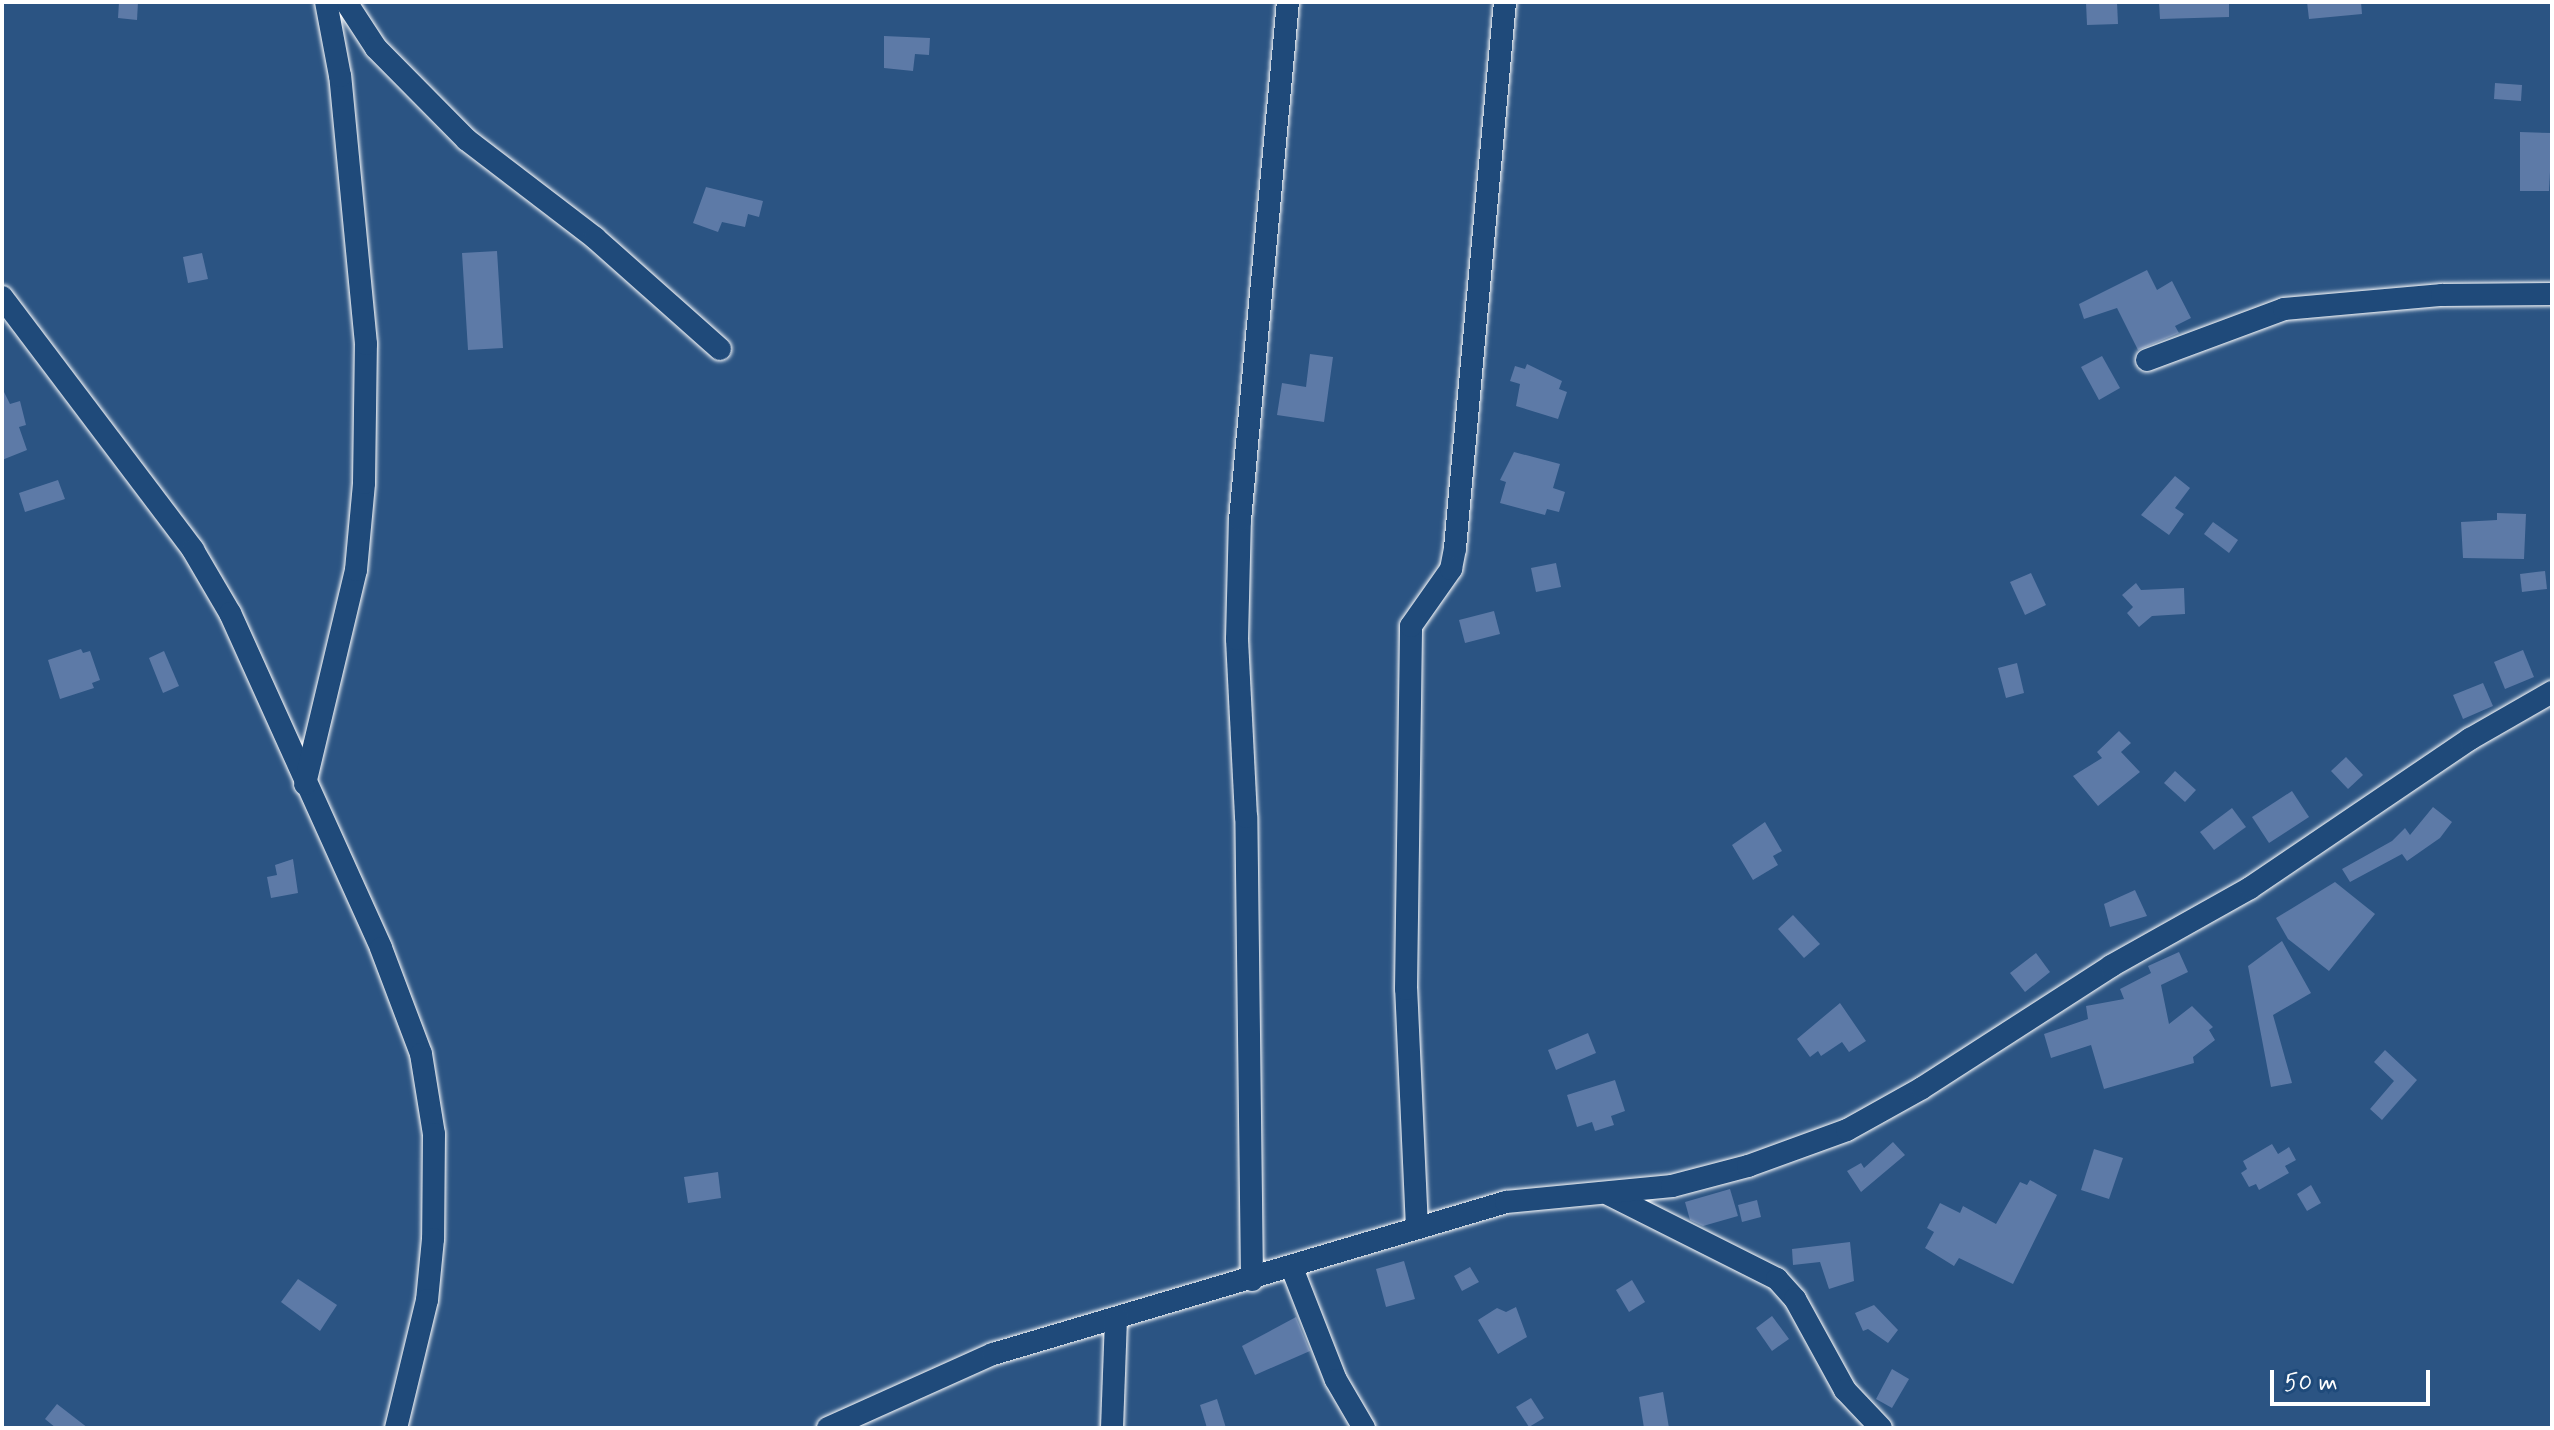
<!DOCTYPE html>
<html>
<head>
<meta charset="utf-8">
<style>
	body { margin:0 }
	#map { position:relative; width:2554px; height:1430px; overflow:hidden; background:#2b5483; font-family:Mynerve,sans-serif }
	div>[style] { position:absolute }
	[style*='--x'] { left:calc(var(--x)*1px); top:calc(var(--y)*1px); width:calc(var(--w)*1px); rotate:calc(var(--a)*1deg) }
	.building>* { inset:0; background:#5d7aa7 }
	.roads { filter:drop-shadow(0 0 2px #fff) drop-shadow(0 0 2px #fff) }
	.minor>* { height:22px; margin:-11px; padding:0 11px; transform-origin:11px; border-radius:11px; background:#1f4a7a }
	span { translate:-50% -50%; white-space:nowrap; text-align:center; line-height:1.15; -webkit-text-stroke:6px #1f4a7a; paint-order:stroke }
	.frame { position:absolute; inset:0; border:4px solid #fff; pointer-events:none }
	.scale { position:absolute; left:2270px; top:1370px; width:160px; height:36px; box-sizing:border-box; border:4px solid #fff; border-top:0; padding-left:10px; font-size:24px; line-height:28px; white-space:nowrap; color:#fff; -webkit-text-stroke:6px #1f4a7a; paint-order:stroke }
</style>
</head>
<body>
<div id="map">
	<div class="building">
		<div style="clip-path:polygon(119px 2px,138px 2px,137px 20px,118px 18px)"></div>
		<div style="clip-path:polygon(2086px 2px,2117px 2px,2118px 24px,2087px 25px)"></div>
		<div style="clip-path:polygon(2159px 2px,2229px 2px,2229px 17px,2160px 19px)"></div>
		<div style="clip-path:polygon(2307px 2px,2361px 2px,2362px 14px,2309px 19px)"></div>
		<div style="clip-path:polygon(884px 36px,930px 38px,929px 55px,915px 54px,913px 71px,884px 68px)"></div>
		<div style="clip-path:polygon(2495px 83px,2522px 85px,2521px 101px,2494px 99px)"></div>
		<div style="clip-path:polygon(2520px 132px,2552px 133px,2549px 191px,2520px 191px)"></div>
		<div style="clip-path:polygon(706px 187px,763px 201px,759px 217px,748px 214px,745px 227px,722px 222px,718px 232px,693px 223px)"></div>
		<div style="clip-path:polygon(497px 251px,503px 348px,468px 350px,462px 253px)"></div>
		<div style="clip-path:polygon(202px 253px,208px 279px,188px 283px,183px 257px)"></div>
		<div style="clip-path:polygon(2147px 270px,2157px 290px,2172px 281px,2191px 318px,2175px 326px,2179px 333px,2138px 350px,2117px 308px,2084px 319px,2079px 304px)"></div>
		<div style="clip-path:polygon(1310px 354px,1333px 357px,1324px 422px,1277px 415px,1282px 383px,1306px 387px)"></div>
		<div style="clip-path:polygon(2102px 356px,2120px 388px,2099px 400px,2081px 367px)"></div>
		<div style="clip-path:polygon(1527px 364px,1562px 381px,1559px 389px,1567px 392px,1558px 419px,1516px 406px,1520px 384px,1510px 381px,1515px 366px,1525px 369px)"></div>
		<div style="clip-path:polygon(2px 388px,10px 404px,20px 401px,26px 425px,19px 427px,27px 450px,2px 460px)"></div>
		<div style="clip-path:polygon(1514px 452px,1560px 464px,1553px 488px,1565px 492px,1559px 512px,1547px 509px,1545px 515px,1500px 503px,1506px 482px,1500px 480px)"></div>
		<div style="clip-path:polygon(2175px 476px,2190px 488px,2175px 508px,2184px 514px,2169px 535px,2141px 515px)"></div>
		<div style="clip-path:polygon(58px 480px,65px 499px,25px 512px,19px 493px)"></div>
		<div style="clip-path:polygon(2497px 513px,2526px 514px,2524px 559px,2463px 558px,2461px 522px,2497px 520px)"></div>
		<div style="clip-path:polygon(2213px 522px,2238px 540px,2229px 553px,2204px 534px)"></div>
		<div style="clip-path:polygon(1556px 563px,1561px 587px,1536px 592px,1531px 568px)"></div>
		<div style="clip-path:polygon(2545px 571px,2547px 589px,2522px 592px,2520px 574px)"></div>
		<div style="clip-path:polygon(2031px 573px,2046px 605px,2025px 615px,2010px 582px)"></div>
		<div style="clip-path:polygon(2136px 583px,2141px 590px,2184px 588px,2185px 614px,2152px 616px,2139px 627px,2127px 613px,2133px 607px,2122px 595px)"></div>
		<div style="clip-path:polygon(1494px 611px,1500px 634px,1465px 643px,1459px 620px)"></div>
		<div style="clip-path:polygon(81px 649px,83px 653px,90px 651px,100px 680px,92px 683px,94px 688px,60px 699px,48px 660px)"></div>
		<div style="clip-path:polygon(2523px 650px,2534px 677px,2505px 689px,2494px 662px)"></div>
		<div style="clip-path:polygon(164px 651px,179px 686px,163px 693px,149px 658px)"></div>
		<div style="clip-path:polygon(2017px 663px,2024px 693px,2006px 698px,1998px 668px)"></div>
		<div style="clip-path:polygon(2483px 683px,2493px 706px,2463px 719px,2453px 695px)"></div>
		<div style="clip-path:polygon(2119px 731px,2131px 743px,2121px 752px,2140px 772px,2098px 806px,2073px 776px,2102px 758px,2097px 752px)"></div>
		<div style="clip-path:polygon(2346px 757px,2363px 775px,2348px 789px,2331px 771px)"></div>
		<div style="clip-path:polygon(2175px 771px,2196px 790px,2185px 802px,2164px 783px)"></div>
		<div style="clip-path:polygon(2292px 791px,2309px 817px,2269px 843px,2252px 817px)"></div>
		<div style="clip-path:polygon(2433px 807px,2452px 822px,2440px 838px,2407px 861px,2402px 854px,2350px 882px,2342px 869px,2392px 841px,2405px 828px,2410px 835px)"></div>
		<div style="clip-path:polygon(2232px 808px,2246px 827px,2214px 850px,2200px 832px)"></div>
		<div style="clip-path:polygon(1765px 822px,1782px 851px,1773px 856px,1778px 865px,1753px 880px,1732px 845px)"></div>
		<div style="clip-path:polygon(293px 859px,298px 893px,271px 898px,267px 877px,277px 875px,275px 865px)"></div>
		<div style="clip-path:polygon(2335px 882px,2375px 914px,2329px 971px,2288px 939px,2276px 918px)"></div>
		<div style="clip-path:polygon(2135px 890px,2147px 916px,2110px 927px,2104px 904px)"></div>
		<div style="clip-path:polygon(1793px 915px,1820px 944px,1804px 958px,1778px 929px)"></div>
		<div style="clip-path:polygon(2282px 941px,2311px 993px,2273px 1015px,2292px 1083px,2271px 1087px,2248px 966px)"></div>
		<div style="clip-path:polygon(2179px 952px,2188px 972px,2161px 985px,2169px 1024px,2192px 1006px,2213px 1027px,2209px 1030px,2215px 1040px,2193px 1057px,2194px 1063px,2104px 1089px,2091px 1045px,2051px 1058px,2044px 1034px,2088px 1019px,2086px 1006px,2124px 999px,2120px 989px,2151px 973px,2148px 966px)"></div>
		<div style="clip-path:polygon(2036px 953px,2050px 972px,2025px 992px,2010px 973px)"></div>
		<div style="clip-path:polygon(1840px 1003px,1866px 1041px,1849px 1052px,1842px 1042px,1821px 1056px,1818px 1051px,1810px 1057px,1797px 1039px)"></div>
		<div style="clip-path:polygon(1588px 1033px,1596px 1053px,1556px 1070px,1548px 1050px)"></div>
		<div style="clip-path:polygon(2385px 1050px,2417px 1080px,2382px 1120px,2370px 1109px,2394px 1081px,2374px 1062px)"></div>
		<div style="clip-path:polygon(1615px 1080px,1625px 1111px,1611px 1116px,1614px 1125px,1595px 1131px,1592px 1122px,1577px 1127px,1567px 1095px)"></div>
		<div style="clip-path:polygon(1893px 1142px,1905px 1155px,1861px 1192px,1847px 1171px,1861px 1163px,1864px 1168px)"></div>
		<div style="clip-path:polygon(2272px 1144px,2278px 1154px,2289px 1147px,2296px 1160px,2285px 1166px,2289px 1173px,2259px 1190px,2256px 1184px,2249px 1187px,2241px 1173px,2247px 1169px,2243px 1161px)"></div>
		<div style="clip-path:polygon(2094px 1149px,2123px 1158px,2109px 1199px,2081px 1190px)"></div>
		<div style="clip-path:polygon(718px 1172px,721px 1198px,688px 1203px,684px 1177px)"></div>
		<div style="clip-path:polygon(2030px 1180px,2057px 1195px,2013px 1284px,1959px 1258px,1954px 1266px,1925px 1248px,1934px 1232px,1927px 1228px,1940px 1203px,1960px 1213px,1963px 1206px,1996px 1224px,2020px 1182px,2027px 1185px)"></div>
		<div style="clip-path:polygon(2311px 1185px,2321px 1203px,2307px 1211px,2297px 1194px)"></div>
		<div style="clip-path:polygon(1730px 1189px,1738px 1216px,1703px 1226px,1690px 1220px,1685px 1202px)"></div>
		<div style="clip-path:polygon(1757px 1200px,1761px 1217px,1742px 1222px,1738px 1205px)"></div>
		<div style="clip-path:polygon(1850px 1242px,1854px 1281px,1829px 1289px,1820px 1262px,1793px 1265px,1792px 1249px)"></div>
		<div style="clip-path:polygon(1404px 1261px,1415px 1299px,1386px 1307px,1376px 1269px)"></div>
		<div style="clip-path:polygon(1470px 1267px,1479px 1282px,1462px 1291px,1454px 1276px)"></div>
		<div style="clip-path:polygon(298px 1279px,337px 1305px,320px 1331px,281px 1302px)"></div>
		<div style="clip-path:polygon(1632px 1280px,1645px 1302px,1629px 1312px,1616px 1290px)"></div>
		<div style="clip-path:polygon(1874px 1305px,1898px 1330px,1888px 1343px,1868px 1329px,1863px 1331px,1855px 1313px)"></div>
		<div style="clip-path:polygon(1516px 1307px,1527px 1337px,1498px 1354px,1478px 1320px,1497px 1308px,1506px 1312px)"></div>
		<div style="clip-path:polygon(1772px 1316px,1789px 1339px,1772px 1351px,1756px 1328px)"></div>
		<div style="clip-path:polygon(1296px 1317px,1310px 1351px,1255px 1375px,1242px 1346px)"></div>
		<div style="clip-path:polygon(1892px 1369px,1909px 1379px,1892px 1408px,1876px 1399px)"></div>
		<div style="clip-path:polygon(1663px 1392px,1669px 1428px,1644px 1428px,1639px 1397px)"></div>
		<div style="clip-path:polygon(1531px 1398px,1544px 1418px,1529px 1427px,1516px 1407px)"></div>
		<div style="clip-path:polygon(1217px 1399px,1226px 1428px,1207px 1428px,1200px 1405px)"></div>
		<div style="clip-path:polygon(57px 1404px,88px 1428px,56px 1428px,45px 1419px)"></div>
	</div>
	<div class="roads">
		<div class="minor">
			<div style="--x:346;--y:2;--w:55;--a:56.9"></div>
			<div style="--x:376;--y:48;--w:129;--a:45.3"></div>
			<div style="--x:467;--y:140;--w:161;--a:37.4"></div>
			<div style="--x:595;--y:238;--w:167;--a:41.6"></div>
			<div style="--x:2;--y:297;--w:317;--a:52.9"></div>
			<div style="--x:193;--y:550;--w:73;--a:59.6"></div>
			<div style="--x:230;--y:613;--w:367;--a:65.7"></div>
			<div style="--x:381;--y:948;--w:113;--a:69.3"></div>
			<div style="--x:421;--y:1054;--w:81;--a:80.8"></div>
			<div style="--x:434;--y:1134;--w:105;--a:90.5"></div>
			<div style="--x:433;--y:1239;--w:61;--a:95.6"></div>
			<div style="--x:427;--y:1300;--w:132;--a:103.6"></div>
			<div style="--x:2147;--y:360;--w:146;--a:-20.4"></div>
			<div style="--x:2284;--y:309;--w:159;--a:-5.1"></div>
			<div style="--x:2442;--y:295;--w:110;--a:-0.5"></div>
			<div style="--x:305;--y:784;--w:220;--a:-76.6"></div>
			<div style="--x:356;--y:570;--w:87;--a:-84.7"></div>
			<div style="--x:364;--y:483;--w:139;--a:-89.2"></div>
			<div style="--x:366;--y:344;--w:269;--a:-95.5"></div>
			<div style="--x:340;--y:76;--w:75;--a:-100.7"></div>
			<div style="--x:1610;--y:1195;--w:187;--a:26.7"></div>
			<div style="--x:1777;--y:1279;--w:27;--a:48"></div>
			<div style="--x:1795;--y:1299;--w:104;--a:61.2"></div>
			<div style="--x:1845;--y:1390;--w:52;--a:46.5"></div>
			<div style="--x:1417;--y:1228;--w:239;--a:-92.6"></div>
			<div style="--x:1406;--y:989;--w:363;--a:-89.2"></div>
			<div style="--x:1411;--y:626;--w:70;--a:-54.9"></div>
			<div style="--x:1451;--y:569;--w:21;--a:-79"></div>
			<div style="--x:1455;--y:548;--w:548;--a:-84.77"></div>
			<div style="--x:1292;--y:1268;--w:120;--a:68.6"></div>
			<div style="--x:1336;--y:1380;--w:56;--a:59.7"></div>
			<div style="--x:1252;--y:1280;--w:463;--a:-90.7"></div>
			<div style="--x:1246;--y:817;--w:178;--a:-92.9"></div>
			<div style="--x:1237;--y:639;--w:119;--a:-88.6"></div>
			<div style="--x:1240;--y:520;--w:520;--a:-84.71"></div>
			<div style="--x:828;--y:1428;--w:181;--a:-24.2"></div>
			<div style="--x:993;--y:1354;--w:535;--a:-16.5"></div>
			<div style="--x:1506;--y:1202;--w:167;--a:-5.5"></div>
			<div style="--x:1672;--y:1186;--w:79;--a:-14.7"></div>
			<div style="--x:1748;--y:1166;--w:105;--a:-20"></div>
			<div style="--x:1847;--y:1130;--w:86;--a:-29.2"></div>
			<div style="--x:1922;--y:1088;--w:225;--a:-32.8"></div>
			<div style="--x:2111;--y:966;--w:159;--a:-29.3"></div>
			<div style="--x:2250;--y:888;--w:266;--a:-34.1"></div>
			<div style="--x:2470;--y:739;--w:95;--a:-29.8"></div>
			<div style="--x:1112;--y:1428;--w:110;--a:-87.9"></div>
		</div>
	</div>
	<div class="frame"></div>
	<div class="scale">50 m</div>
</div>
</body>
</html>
